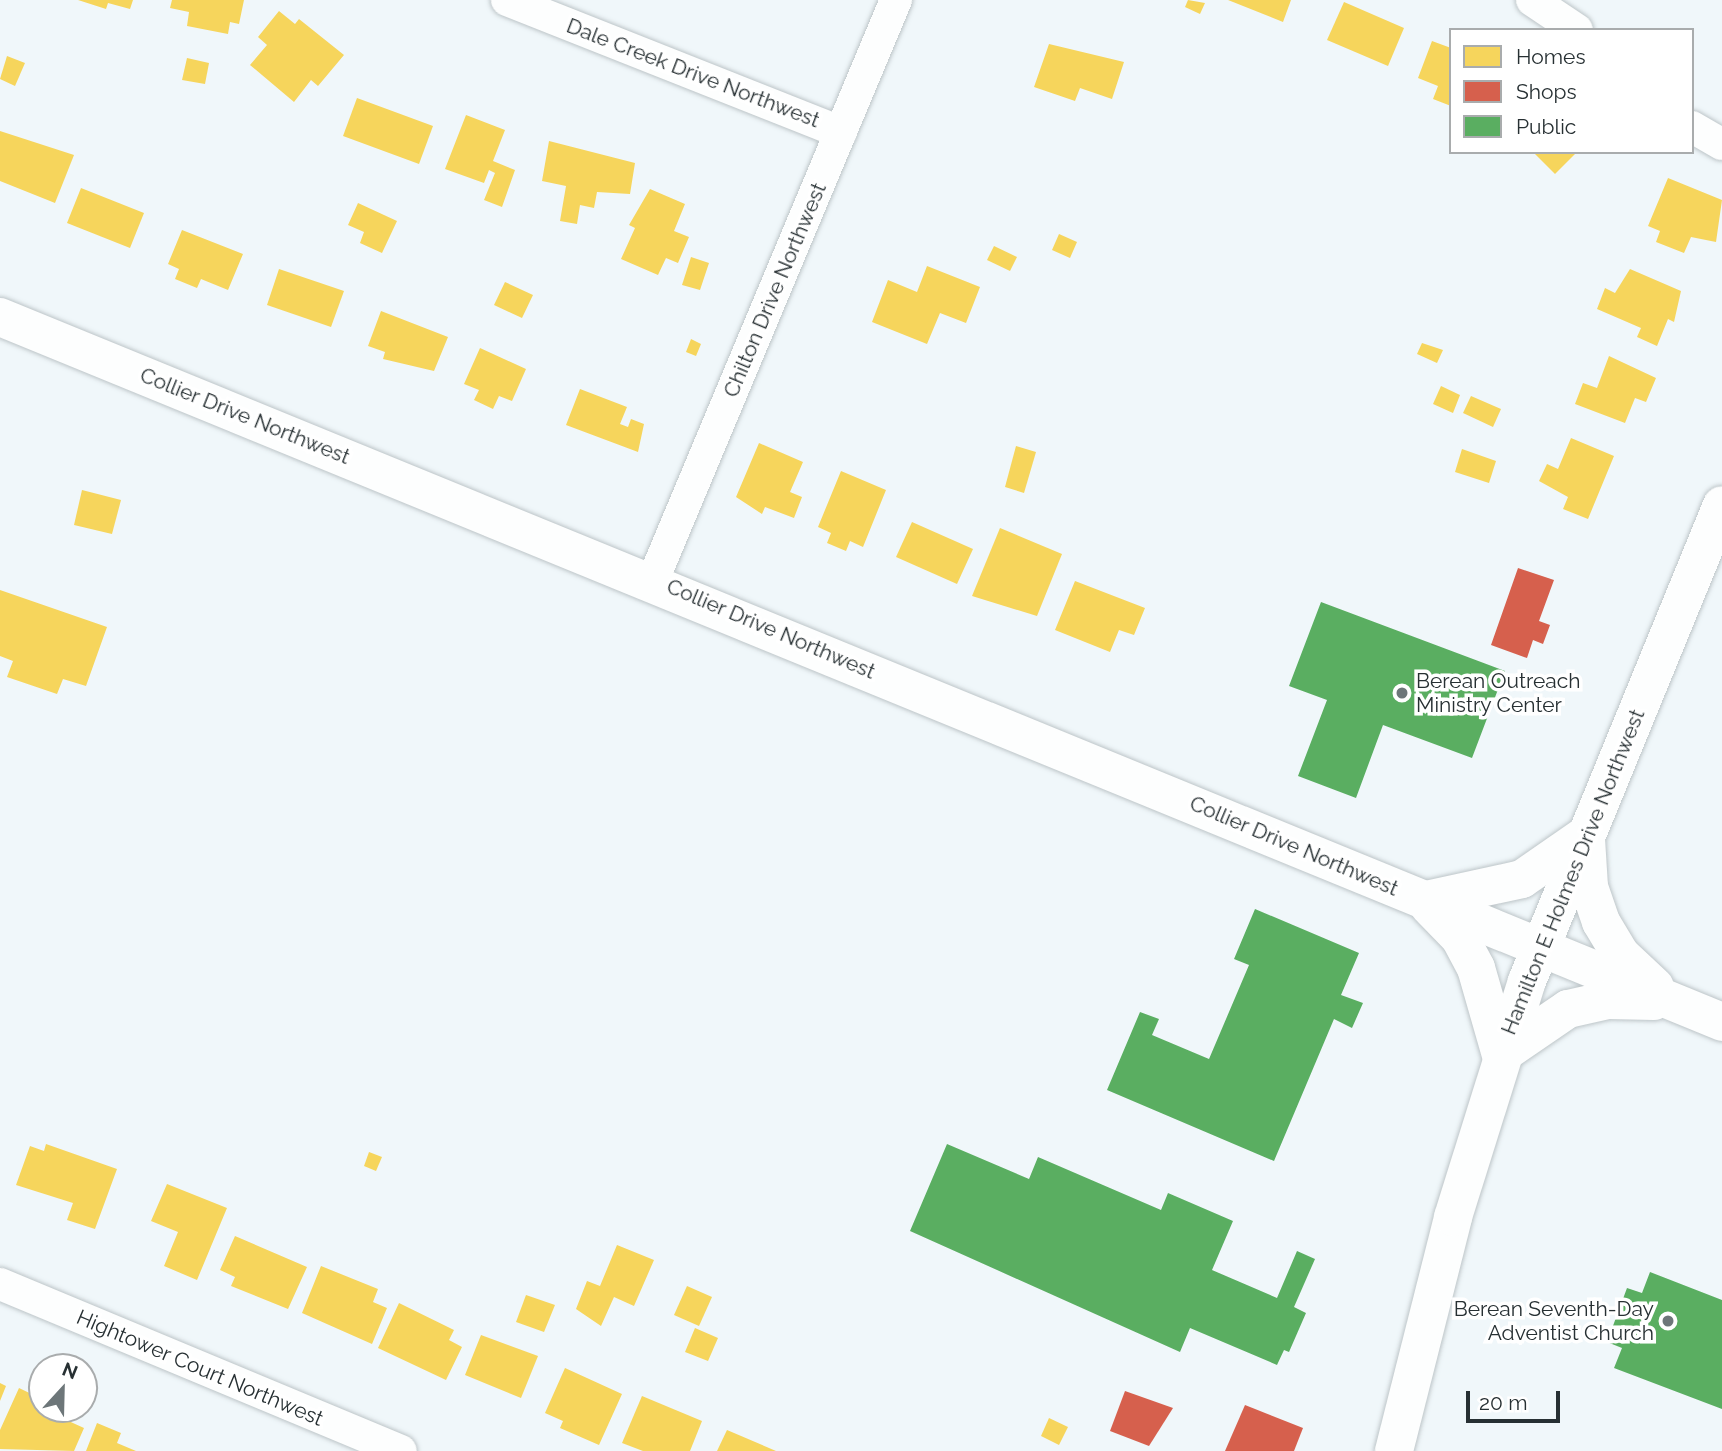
<!DOCTYPE html>
<html>
<head>
<meta charset="utf-8">
<style>
	body { margin:0 }
	#map { position:relative; width:1722px; height:1451px; overflow:hidden; background:#f0f7fa; font-family:Raleway,sans-serif }
	div>[style] { position:absolute }
	[style*='--x'] { left:calc(var(--x)*1px); top:calc(var(--y)*1px); width:calc(var(--w)*1px); rotate:calc(var(--a)*1deg) }
	.homes>* { inset:0; background:#f6d55c }
	.shops>* { inset:0; background:#d6604d }
	.public>* { inset:0; background:#5aae61 }
	.roads { filter:drop-shadow(0 0 2px #bdc5c8) drop-shadow(0 0 2px #bdc5c8) }
	.street>* { height:32px; margin:-16px; padding:0 16px; transform-origin:16px; border-radius:16px; background:#fdfefe }
	.secondary>* { height:38px; margin:-19px; padding:0 19px; transform-origin:19px; border-radius:19px; background:#fdfefe }
	.dots>* { width:19px; height:19px; translate:-50% -50%; box-sizing:border-box; border:4px solid #fff; border-radius:50% }
	span { translate:-50% -50%; white-space:nowrap; text-align:center; line-height:1.15; -webkit-text-stroke:7px #fff; paint-order:stroke }
	.street-label { font-size:21px; color:#273033 }
	.poi-label { font-size:21px; color:#273033 }
	.left { translate:0 -50%; text-align:left }
	.right { translate:-100% -50%; text-align:right }
	.legend { position:absolute; left:1449px; top:28px; width:245px; height:126px; box-sizing:border-box; background:#fff; border:2px solid #a9acad; margin:0; padding:9px 12px; list-style:none; font-size:21px; color:#273033 }
	.legend li { display:flex; align-items:center; gap:14px; height:35px }
	.legend b { width:35px; border:2px solid #a9acad }
	.north { position:absolute; left:28px; top:1353px; width:70px; height:70px; box-sizing:border-box; background:#fff; border:2px solid #a9acad; border-radius:50%; rotate:22deg; font-size:19px; font-weight:700; line-height:28px; text-align:center; color:#273033 }
	.north::after { content:''; display:block; margin:auto; width:24px; height:32px; background:#6d7679; clip-path:polygon(50% 0,100% 100%,50% 72%,0 100%) }
	.scale { position:absolute; left:1466px; top:1391px; width:94px; height:32px; box-sizing:border-box; border:4px solid #273033; border-top:0; padding-left:9px; font-size:21px; line-height:24px; white-space:nowrap; color:#273033; -webkit-text-stroke:5px #fff; paint-order:stroke }
</style>
</head>
<body>
<div id="map">
	<div class="homes">
		<div style="clip-path:polygon(78px 0,133px 0,130px 9px,108px 3px,106px 9px)"></div>
		<div style="clip-path:polygon(172px 0,244px 0,239px 24px,230px 22px,228px 34px,187px 26px,189px 12px,170px 8px)"></div>
		<div style="clip-path:polygon(1188px 0,1205px 3px,1200px 14px,1185px 7px)"></div>
		<div style="clip-path:polygon(1228px 0,1291px 0,1283px 22px)"></div>
		<div style="clip-path:polygon(1344px 2px,1404px 28px,1388px 66px,1327px 40px)"></div>
		<div style="clip-path:polygon(279px 11px,295px 24px,299px 19px,344px 55px,318px 86px,311px 80px,294px 102px,250px 65px,267px 45px,258px 37px)"></div>
		<div style="clip-path:polygon(1432px 41px,1451px 48px,1451px 106px,1433px 99px,1438px 86px,1418px 78px)"></div>
		<div style="clip-path:polygon(1049px 44px,1124px 62px,1112px 99px,1080px 88px,1075px 101px,1034px 87px)"></div>
		<div style="clip-path:polygon(7px 56px,25px 63px,15px 86px,0 79px)"></div>
		<div style="clip-path:polygon(187px 58px,209px 63px,205px 84px,182px 80px)"></div>
		<div style="clip-path:polygon(357px 98px,433px 126px,419px 164px,343px 136px)"></div>
		<div style="clip-path:polygon(466px 115px,505px 130px,493px 161px,515px 170px,502px 207px,484px 200px,495px 173px,489px 170px,484px 183px,445px 169px)"></div>
		<div style="clip-path:polygon(0 131px,74px 155px,55px 203px,0 181px)"></div>
		<div style="clip-path:polygon(549px 141px,635px 163px,630px 194px,597px 192px,594px 208px,580px 205px,577px 224px,560px 221px,566px 186px,542px 181px)"></div>
		<div style="clip-path:polygon(1533px 152px,1577px 152px,1555px 174px)"></div>
		<div style="clip-path:polygon(1668px 178px,1722px 200px,1716px 242px,1691px 237px,1684px 253px,1656px 242px,1660px 231px,1648px 226px)"></div>
		<div style="clip-path:polygon(81px 188px,144px 213px,130px 248px,67px 223px)"></div>
		<div style="clip-path:polygon(650px 189px,685px 204px,674px 231px,689px 237px,678px 263px,666px 258px,658px 275px,621px 259px,635px 228px,629px 225px)"></div>
		<div style="clip-path:polygon(358px 203px,397px 221px,382px 253px,360px 243px,364px 232px,348px 225px)"></div>
		<div style="clip-path:polygon(182px 230px,243px 254px,228px 290px,201px 279px,197px 288px,175px 279px,179px 269px,168px 264px)"></div>
		<div style="clip-path:polygon(1059px 234px,1077px 242px,1070px 258px,1052px 250px)"></div>
		<div style="clip-path:polygon(994px 246px,1017px 257px,1010px 271px,987px 260px)"></div>
		<div style="clip-path:polygon(691px 257px,709px 263px,700px 290px,682px 285px)"></div>
		<div style="clip-path:polygon(927px 266px,980px 287px,966px 323px,940px 313px,927px 344px,872px 322px,888px 280px,917px 292px)"></div>
		<div style="clip-path:polygon(279px 269px,344px 291px,331px 327px,267px 305px)"></div>
		<div style="clip-path:polygon(1630px 269px,1681px 291px,1674px 322px,1668px 319px,1657px 346px,1637px 337px,1641px 328px,1597px 309px,1605px 288px,1615px 293px)"></div>
		<div style="clip-path:polygon(505px 282px,533px 295px,522px 318px,494px 305px)"></div>
		<div style="clip-path:polygon(381px 311px,448px 337px,434px 371px,383px 359px,385px 352px,368px 346px)"></div>
		<div style="clip-path:polygon(691px 339px,701px 344px,696px 356px,686px 352px)"></div>
		<div style="clip-path:polygon(1422px 343px,1443px 350px,1437px 363px,1417px 354px)"></div>
		<div style="clip-path:polygon(480px 348px,526px 369px,512px 401px,499px 396px,493px 409px,474px 400px,479px 390px,464px 384px)"></div>
		<div style="clip-path:polygon(1609px 356px,1656px 378px,1646px 402px,1635px 398px,1625px 423px,1575px 404px,1583px 383px,1597px 388px)"></div>
		<div style="clip-path:polygon(1441px 386px,1460px 395px,1453px 413px,1433px 404px)"></div>
		<div style="clip-path:polygon(580px 389px,627px 407px,620px 424px,628px 427px,631px 419px,644px 424px,638px 452px,566px 425px)"></div>
		<div style="clip-path:polygon(1471px 396px,1501px 409px,1493px 427px,1463px 413px)"></div>
		<div style="clip-path:polygon(1571px 438px,1614px 456px,1588px 519px,1563px 509px,1568px 497px,1539px 481px,1547px 464px,1558px 469px)"></div>
		<div style="clip-path:polygon(759px 443px,803px 462px,790px 492px,802px 497px,794px 518px,765px 507px,762px 514px,736px 497px)"></div>
		<div style="clip-path:polygon(1016px 446px,1036px 452px,1024px 493px,1005px 487px)"></div>
		<div style="clip-path:polygon(1462px 449px,1496px 461px,1489px 483px,1455px 472px)"></div>
		<div style="clip-path:polygon(841px 471px,886px 490px,863px 547px,850px 541px,846px 551px,827px 543px,831px 533px,818px 527px)"></div>
		<div style="clip-path:polygon(82px 490px,121px 500px,112px 534px,74px 525px)"></div>
		<div style="clip-path:polygon(912px 522px,973px 549px,957px 584px,896px 557px)"></div>
		<div style="clip-path:polygon(1000px 528px,1062px 554px,1037px 616px,972px 596px)"></div>
		<div style="clip-path:polygon(1075px 581px,1145px 608px,1134px 635px,1119px 630px,1110px 652px,1055px 630px)"></div>
		<div style="clip-path:polygon(0 590px,107px 627px,86px 686px,63px 679px,57px 694px,7px 677px,13px 661px,0 656px)"></div>
		<div style="clip-path:polygon(46px 1144px,117px 1169px,95px 1229px,67px 1220px,73px 1203px,16px 1185px,30px 1146px,44px 1151px)"></div>
		<div style="clip-path:polygon(369px 1152px,382px 1157px,376px 1171px,364px 1166px)"></div>
		<div style="clip-path:polygon(167px 1184px,227px 1208px,197px 1280px,164px 1266px,178px 1232px,151px 1221px)"></div>
		<div style="clip-path:polygon(235px 1236px,307px 1267px,288px 1309px,231px 1286px,235px 1277px,220px 1270px)"></div>
		<div style="clip-path:polygon(617px 1245px,654px 1260px,634px 1306px,614px 1297px,601px 1326px,576px 1309px,587px 1281px,600px 1286px)"></div>
		<div style="clip-path:polygon(321px 1266px,378px 1289px,373px 1302px,387px 1308px,372px 1344px,302px 1313px)"></div>
		<div style="clip-path:polygon(687px 1286px,712px 1297px,699px 1326px,674px 1315px)"></div>
		<div style="clip-path:polygon(526px 1295px,555px 1305px,544px 1332px,516px 1322px)"></div>
		<div style="clip-path:polygon(399px 1303px,454px 1330px,449px 1340px,462px 1347px,446px 1380px,378px 1348px)"></div>
		<div style="clip-path:polygon(695px 1328px,718px 1338px,708px 1361px,685px 1352px)"></div>
		<div style="clip-path:polygon(481px 1335px,538px 1356px,521px 1398px,465px 1375px)"></div>
		<div style="clip-path:polygon(565px 1368px,622px 1394px,599px 1445px,560px 1428px,563px 1421px,545px 1413px)"></div>
		<div style="clip-path:polygon(0 1383px,6px 1386px,0 1401px)"></div>
		<div style="clip-path:polygon(19px 1388px,42px 1399px,42px 1409px,84px 1428px,74px 1451px,0 1449px,0 1430px)"></div>
		<div style="clip-path:polygon(642px 1396px,702px 1421px,690px 1451px,643px 1451px,622px 1443px)"></div>
		<div style="clip-path:polygon(1049px 1418px,1068px 1427px,1059px 1445px,1041px 1436px)"></div>
		<div style="clip-path:polygon(97px 1423px,121px 1433px,117px 1443px,136px 1451px,86px 1451px)"></div>
		<div style="clip-path:polygon(727px 1430px,776px 1451px,717px 1451px)"></div>
	</div>
	<div class="shops">
		<div style="clip-path:polygon(1518px 568px,1554px 580px,1539px 621px,1550px 625px,1543px 644px,1533px 640px,1527px 658px,1491px 645px)"></div>
		<div style="clip-path:polygon(1125px 1391px,1173px 1408px,1149px 1446px,1110px 1431px)"></div>
		<div style="clip-path:polygon(1245px 1405px,1303px 1428px,1294px 1451px,1225px 1451px)"></div>
	</div>
	<div class="public">
		<div style="clip-path:polygon(1321px 602px,1505px 671px,1472px 758px,1383px 725px,1356px 798px,1298px 776px,1327px 700px,1289px 686px)"></div>
		<div style="clip-path:polygon(1255px 909px,1359px 953px,1341px 995px,1363px 1003px,1352px 1028px,1334px 1019px,1274px 1161px,1107px 1090px,1140px 1012px,1159px 1019px,1152px 1035px,1209px 1059px,1249px 965px,1234px 959px)"></div>
		<div style="clip-path:polygon(947px 1144px,1029px 1179px,1038px 1157px,1161px 1210px,1168px 1193px,1233px 1221px,1212px 1270px,1277px 1298px,1297px 1251px,1315px 1259px,1294px 1307px,1306px 1313px,1289px 1352px,1284px 1350px,1277px 1365px,1190px 1328px,1180px 1352px,910px 1231px)"></div>
		<div style="clip-path:polygon(1650px 1272px,1722px 1300px,1722px 1409px,1614px 1368px,1622px 1348px,1607px 1342px,1627px 1288px,1642px 1293px)"></div>
	</div>
	<div class="roads">
		<div class="street">
			<div style="--x:507;--y:0;--w:359;--a:21.6"></div>
			<div style="--x:1532;--y:0;--w:54;--a:33.7"></div>
			<div style="--x:1692;--y:127;--w:34;--a:30"></div>
			<div style="--x:653;--y:580;--w:629;--a:-67.27"></div>
			<div style="--x:0;--y:1284;--w:434;--a:22.6"></div>
		</div>
		<div class="secondary">
			<div style="--x:0;--y:317;--w:1861;--a:22.26"></div>
			<div style="--x:1586;--y:839;--w:48;--a:86.4"></div>
			<div style="--x:1589;--y:887;--w:37;--a:71"></div>
			<div style="--x:1601;--y:922;--w:37;--a:59"></div>
			<div style="--x:1620;--y:954;--w:48;--a:43.3"></div>
			<div style="--x:1426;--y:900;--w:98;--a:-12.3"></div>
			<div style="--x:1522;--y:879;--w:75;--a:-34.7"></div>
			<div style="--x:1429;--y:906;--w:45;--a:45.9"></div>
			<div style="--x:1460;--y:938;--w:34;--a:62"></div>
			<div style="--x:1476;--y:968;--w:91;--a:74"></div>
			<div style="--x:1502;--y:1054;--w:80;--a:-34.3"></div>
			<div style="--x:1568;--y:1009;--w:41;--a:-12.7"></div>
			<div style="--x:1608;--y:1000;--w:46;--a:1.2"></div>
			<div style="--x:1394;--y:1451;--w:241;--a:-75.8"></div>
			<div style="--x:1453;--y:1217;--w:247;--a:-72.6"></div>
			<div style="--x:1527;--y:981;--w:514;--a:-67.72"></div>
		</div>
	</div>
	<div class="dots">
		<div style="left:1402px;top:693px;background:#6d7679"></div>
		<div style="left:1668px;top:1321px;background:#6d7679"></div>
	</div>
	<div class="street-label">
		<span style="left:693px;top:73px;rotate:21deg">Dale Creek Drive Northwest</span>
		<span style="left:775px;top:290px;rotate:-67deg">Chilton Drive Northwest</span>
		<span style="left:245px;top:416px;rotate:22deg">Collier Drive Northwest</span>
		<span style="left:771px;top:629px;rotate:23deg">Collier Drive Northwest</span>
		<span style="left:1294px;top:846px;rotate:23deg">Collier Drive Northwest</span>
		<span style="left:1573px;top:872px;rotate:-68deg">Hamilton E Holmes Drive Northwest</span>
		<span style="left:200px;top:1368px;rotate:23deg">Hightower Court Northwest</span>
	</div>
	<div class="poi-label">
		<span class="left" style="left:1416px;top:693px">Berean Outreach<br>Ministry Center</span>
		<span class="right" style="left:1654px;top:1321px">Berean Seventh-Day<br>Adventist Church</span>
	</div>
	<ul class="legend">
	<li><b style="height:19px;background:#f6d55c"></b>Homes</li>
	<li><b style="height:19px;background:#d6604d"></b>Shops</li>
	<li><b style="height:19px;background:#5aae61"></b>Public</li>
	</ul>
	<div class="north">N</div>
	<div class="scale">20 m</div>
</div>
</body>
</html>
